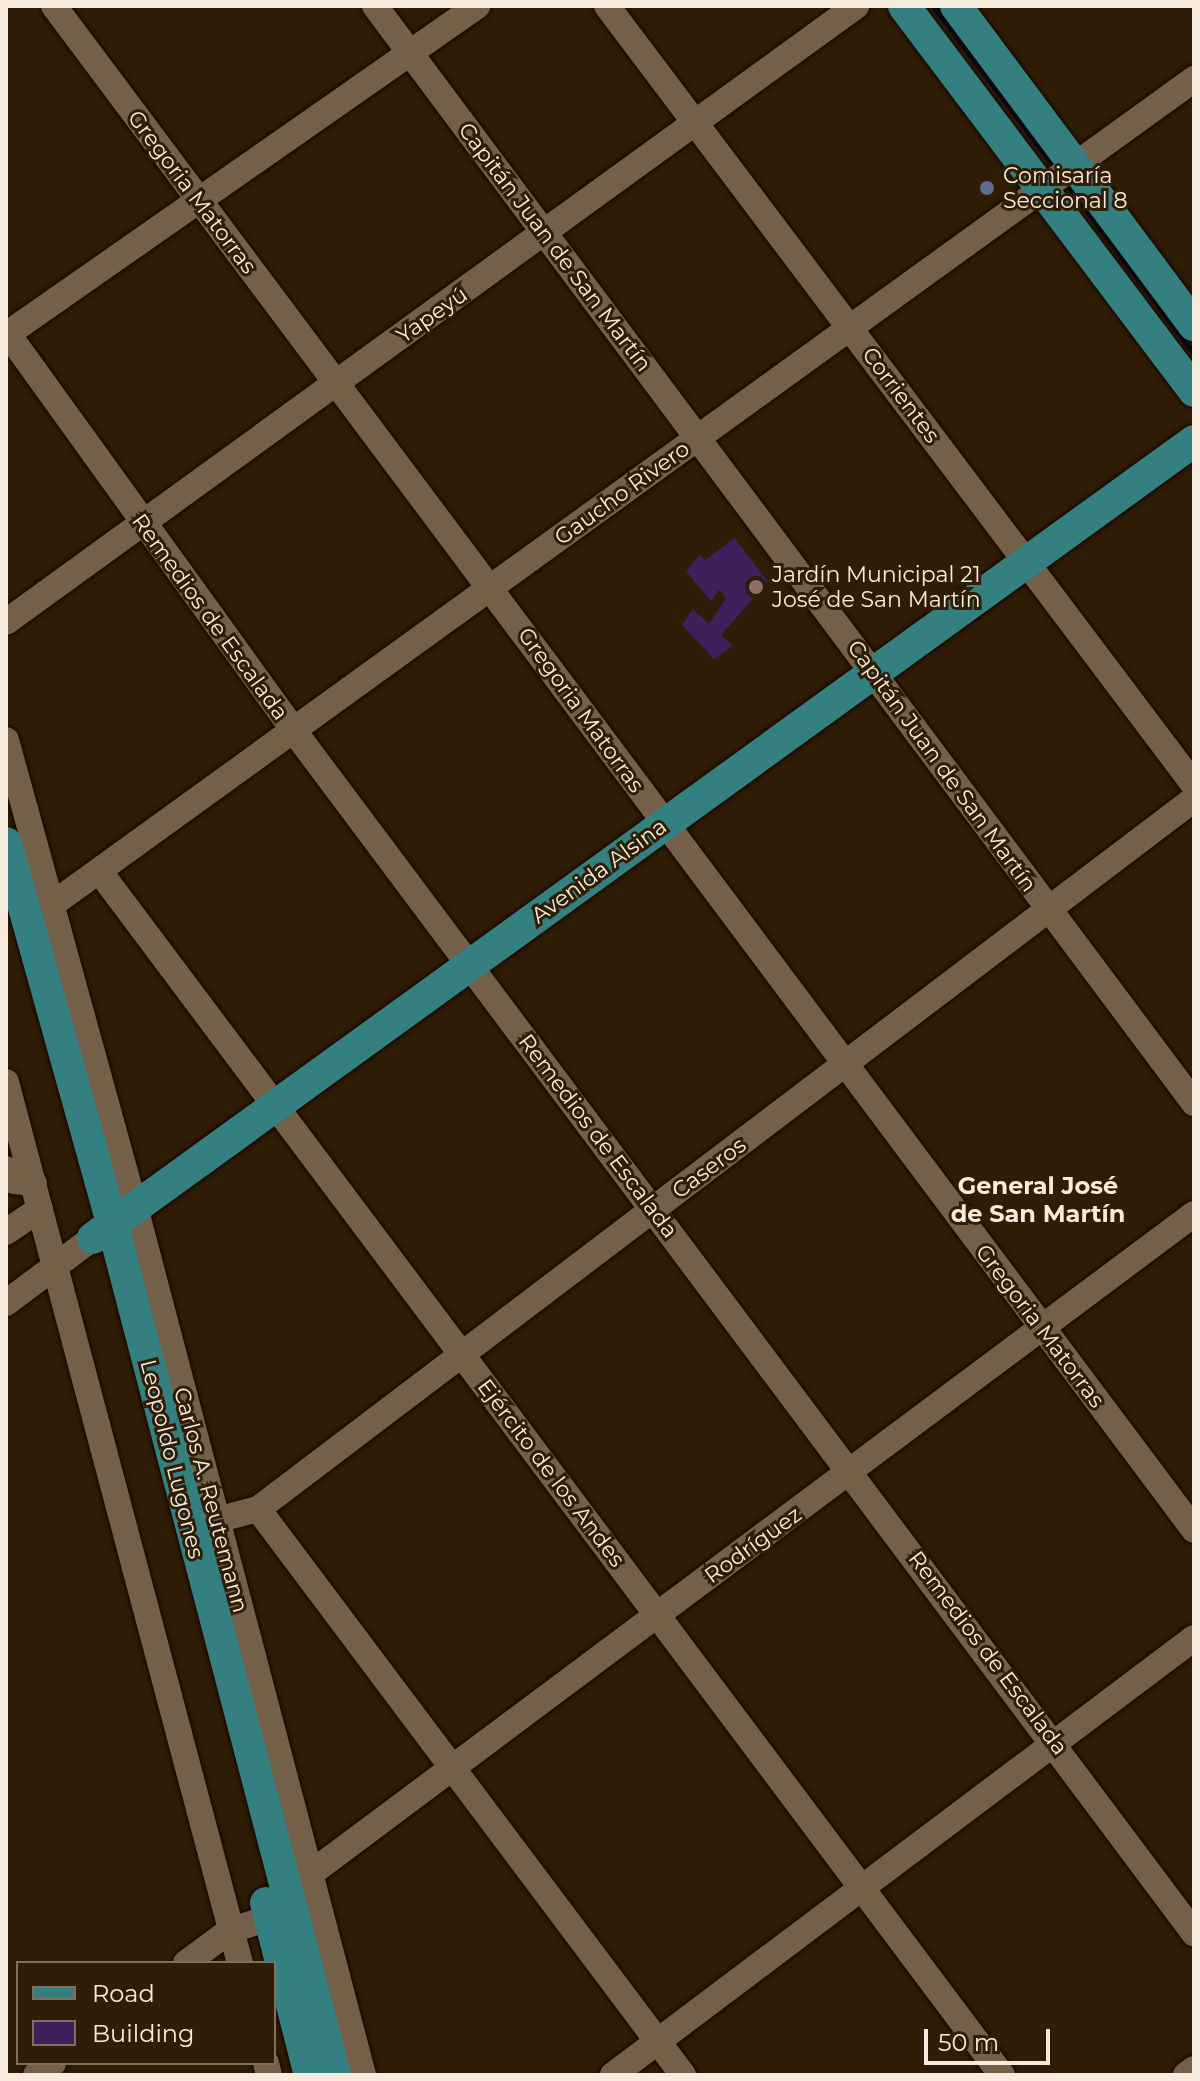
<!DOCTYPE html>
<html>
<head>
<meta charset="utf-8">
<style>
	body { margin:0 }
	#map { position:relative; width:1200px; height:2081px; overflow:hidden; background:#2f1d07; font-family:Montserrat,sans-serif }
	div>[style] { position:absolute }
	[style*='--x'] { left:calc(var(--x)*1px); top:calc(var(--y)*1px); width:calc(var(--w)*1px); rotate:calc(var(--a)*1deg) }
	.stream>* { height:5px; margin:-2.5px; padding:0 2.5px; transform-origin:2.5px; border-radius:2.5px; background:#000b1b }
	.building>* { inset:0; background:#3e205a }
	.roads { filter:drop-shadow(0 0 2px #170700) drop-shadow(0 0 2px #170700) }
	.minor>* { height:26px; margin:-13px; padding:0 13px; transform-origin:13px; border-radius:13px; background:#745f48 }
	.major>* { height:32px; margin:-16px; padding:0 16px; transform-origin:16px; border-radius:16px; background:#348080 }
	.dots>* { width:22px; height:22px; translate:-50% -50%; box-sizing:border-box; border:4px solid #2f1d07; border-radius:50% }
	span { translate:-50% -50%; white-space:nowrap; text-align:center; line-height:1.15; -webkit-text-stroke:6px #2f1d07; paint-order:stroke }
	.poi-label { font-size:22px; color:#f7ebde }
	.left { translate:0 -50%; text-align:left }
	.street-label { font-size:22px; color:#f7ebde }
	.neighbourhood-label { font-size:24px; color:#f7ebde; font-weight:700 }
	.frame { position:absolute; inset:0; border:8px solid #f7ebde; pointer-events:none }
	.legend { position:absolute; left:16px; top:1961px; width:260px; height:104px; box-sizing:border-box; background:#2f1d07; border:2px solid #7f6f5d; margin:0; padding:10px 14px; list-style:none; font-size:24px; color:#f7ebde }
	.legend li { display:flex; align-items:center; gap:16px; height:40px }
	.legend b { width:40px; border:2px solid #7f6f5d }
	.scale { position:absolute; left:924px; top:2029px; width:126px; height:36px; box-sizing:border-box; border:4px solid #f7ebde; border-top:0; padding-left:10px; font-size:24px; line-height:28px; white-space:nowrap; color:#f7ebde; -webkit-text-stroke:6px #2f1d07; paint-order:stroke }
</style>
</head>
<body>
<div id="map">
	<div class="stream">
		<div style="--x:933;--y:6;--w:203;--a:53"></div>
		<div style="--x:1066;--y:183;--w:214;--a:53.2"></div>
	</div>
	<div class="building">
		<div style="clip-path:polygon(735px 538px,768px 582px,721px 635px,733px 646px,714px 659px,682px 625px,693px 609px,709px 624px,726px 598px,719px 590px,711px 601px,686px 571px,700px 555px,705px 560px)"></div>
	</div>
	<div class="roads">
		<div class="minor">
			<div style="--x:54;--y:6;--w:1903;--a:53.2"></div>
			<div style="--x:375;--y:6;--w:1369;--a:53.26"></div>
			<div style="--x:607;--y:6;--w:975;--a:53"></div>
			<div style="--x:8;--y:334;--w:489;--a:54.2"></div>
			<div style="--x:294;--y:731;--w:1502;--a:53.18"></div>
			<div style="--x:6;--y:335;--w:575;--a:-34.93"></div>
			<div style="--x:6;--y:622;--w:1050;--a:-35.93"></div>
			<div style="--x:6;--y:740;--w:484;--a:74.6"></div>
			<div style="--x:135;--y:1207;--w:897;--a:75.28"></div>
			<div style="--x:100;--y:872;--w:1504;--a:53.14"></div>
			<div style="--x:50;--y:906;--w:1412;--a:-35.86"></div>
			<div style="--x:6;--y:1082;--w:912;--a:75.13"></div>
			<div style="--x:6;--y:1169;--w:14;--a:56"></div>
			<div style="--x:14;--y:1181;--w:20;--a:6"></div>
			<div style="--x:6;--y:1232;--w:41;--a:-34.1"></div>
			<div style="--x:6;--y:1303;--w:109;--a:-36.8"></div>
			<div style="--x:258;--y:1509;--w:708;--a:53.1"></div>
			<div style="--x:216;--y:1520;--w:43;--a:-14.7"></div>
			<div style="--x:258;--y:1509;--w:1175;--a:-37.18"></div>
			<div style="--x:310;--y:1874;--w:1103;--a:-36.75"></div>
			<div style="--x:186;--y:1963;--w:56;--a:-36.3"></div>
			<div style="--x:231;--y:1930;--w:41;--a:-17.1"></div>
			<div style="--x:266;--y:2063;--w:12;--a:76"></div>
			<div style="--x:36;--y:2075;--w:21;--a:-35"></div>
			<div style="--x:613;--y:2075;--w:727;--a:-36.95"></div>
			<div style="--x:1186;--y:2075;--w:10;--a:-37"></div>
		</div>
		<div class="major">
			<div style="--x:904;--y:6;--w:482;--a:53"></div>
			<div style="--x:956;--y:6;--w:398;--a:53.3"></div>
			<div style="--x:6;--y:843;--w:395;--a:74.4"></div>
			<div style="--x:112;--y:1223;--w:881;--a:75.33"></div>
			<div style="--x:93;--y:1238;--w:1359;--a:-35.9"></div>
			<div style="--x:266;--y:1903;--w:178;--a:75.7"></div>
		</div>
	</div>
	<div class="dots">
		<div style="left:987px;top:188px;background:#5c6f8a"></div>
		<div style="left:756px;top:587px;background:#8d6e63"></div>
	</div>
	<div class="poi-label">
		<span class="left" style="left:1003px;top:188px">Comisaría<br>Seccional 8</span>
		<span class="left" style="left:772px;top:587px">Jardín Municipal 21<br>José de San Martín</span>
	</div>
	<div class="street-label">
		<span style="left:192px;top:192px;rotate:53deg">Gregoria Matorras</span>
		<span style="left:555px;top:247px;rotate:53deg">Capitán Juan de San Martín</span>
		<span style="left:432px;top:315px;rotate:-35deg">Yapeyú</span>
		<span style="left:901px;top:395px;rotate:53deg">Corrientes</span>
		<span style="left:622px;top:493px;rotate:-36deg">Gaucho Rivero</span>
		<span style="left:210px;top:617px;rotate:54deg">Remedios de Escalada</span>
		<span style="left:581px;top:710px;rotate:54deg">Gregoria Matorras</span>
		<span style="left:942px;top:766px;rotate:54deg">Capitán Juan de San Martín</span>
		<span style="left:599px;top:871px;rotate:-36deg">Avenida Alsina</span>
		<span style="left:598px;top:1136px;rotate:53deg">Remedios de Escalada</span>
		<span style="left:709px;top:1168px;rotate:-37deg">Caseros</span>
		<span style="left:1040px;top:1326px;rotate:53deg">Gregoria Matorras</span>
		<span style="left:172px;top:1459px;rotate:76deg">Leopoldo Lugones</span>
		<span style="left:551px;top:1473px;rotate:53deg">Ejército de los Andes</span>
		<span style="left:211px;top:1500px;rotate:75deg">Carlos A. Reutemann</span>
		<span style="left:753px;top:1545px;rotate:-36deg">Rodríguez</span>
		<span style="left:988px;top:1653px;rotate:53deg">Remedios de Escalada</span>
	</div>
	<div class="neighbourhood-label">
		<span style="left:1038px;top:1200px">General José<br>de San Martín</span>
	</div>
	<div class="frame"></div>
	<ul class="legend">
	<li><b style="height:10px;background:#348080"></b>Road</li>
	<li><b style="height:22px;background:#3e205a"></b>Building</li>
	</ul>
	<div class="scale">50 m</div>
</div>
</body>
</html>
